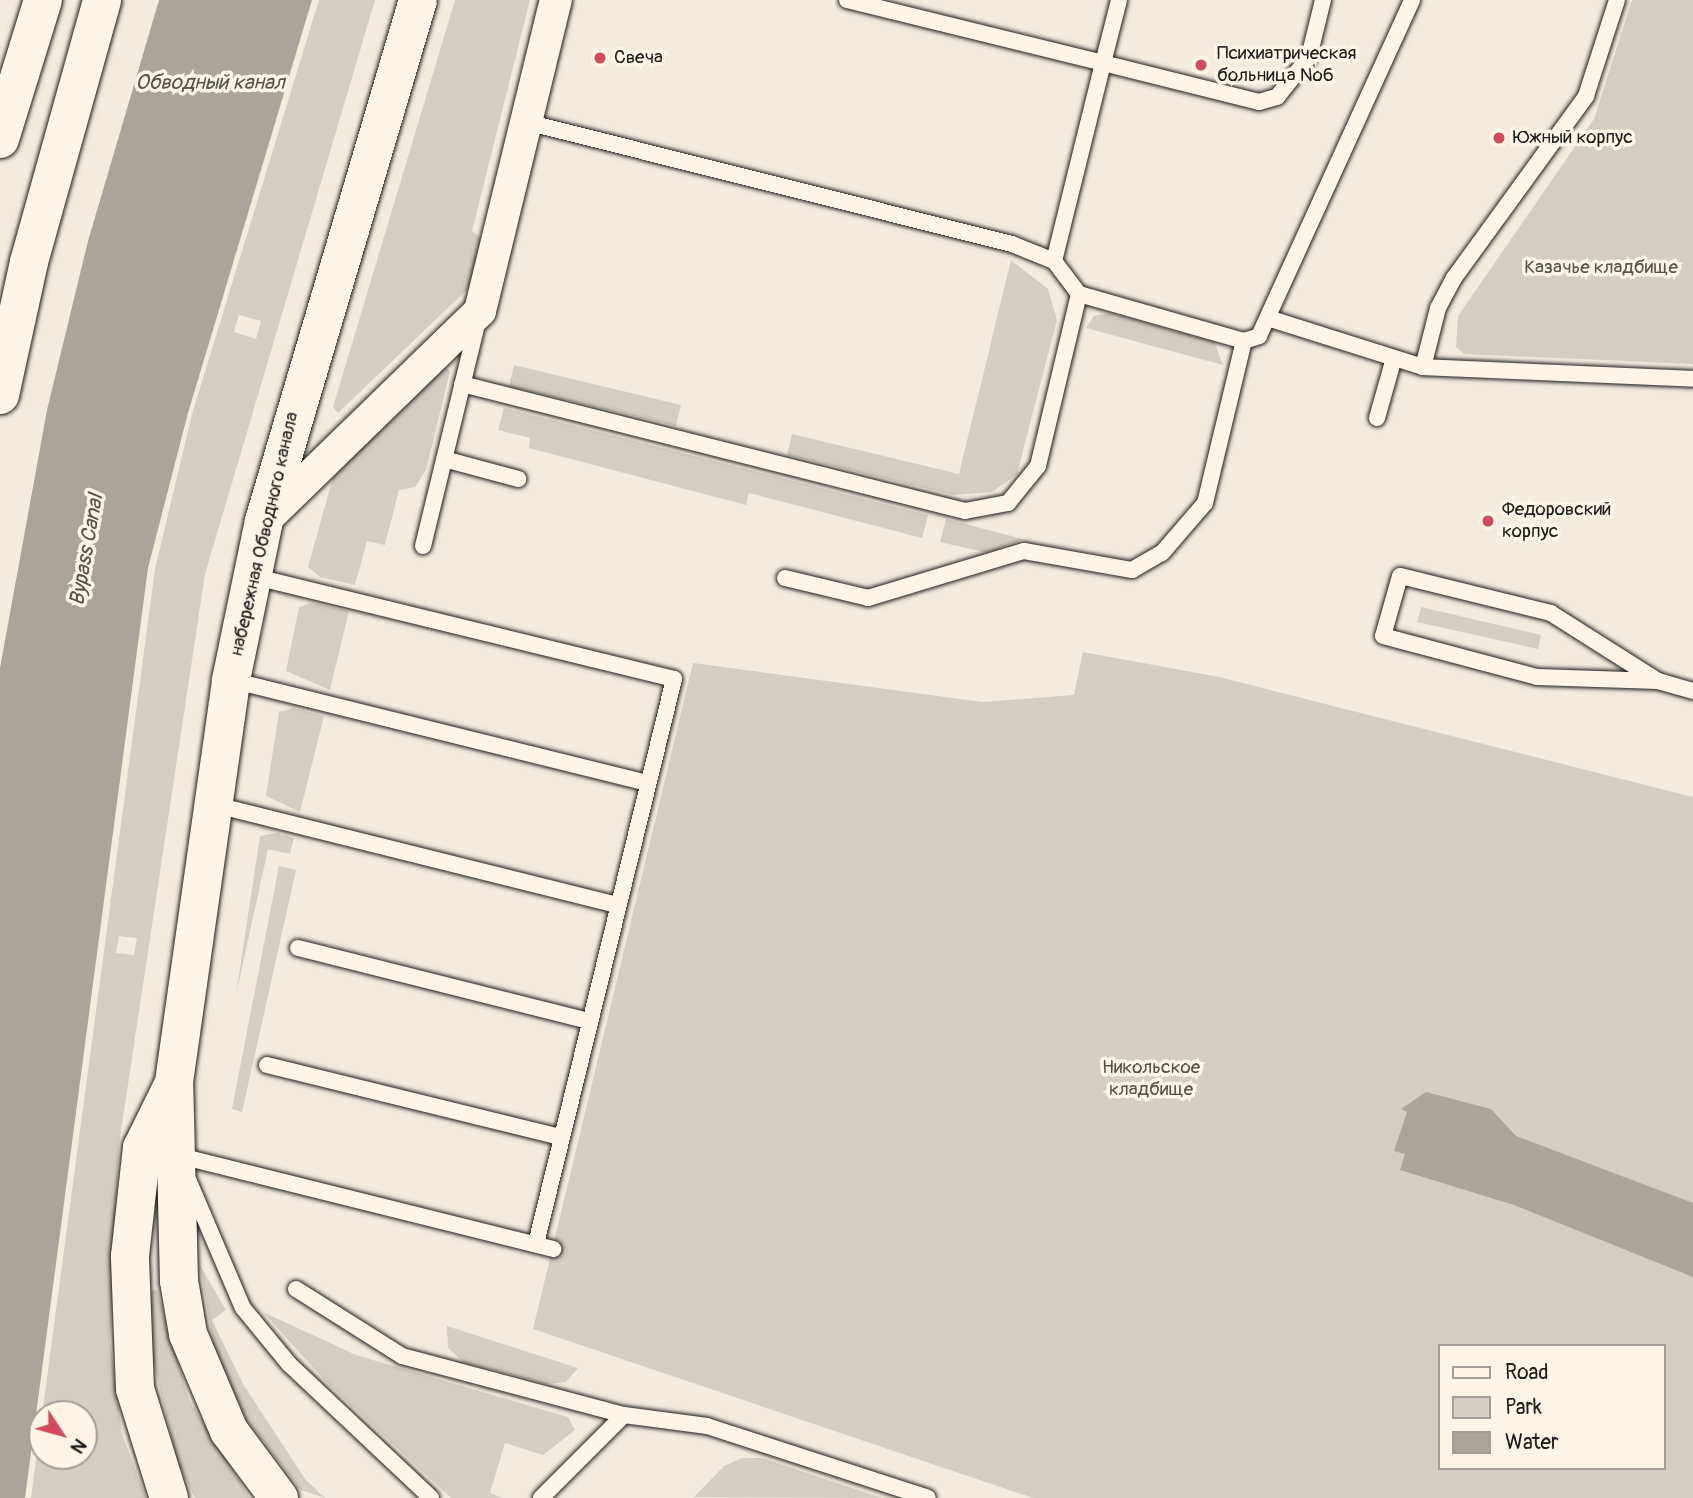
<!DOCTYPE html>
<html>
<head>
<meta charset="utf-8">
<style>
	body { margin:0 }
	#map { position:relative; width:1693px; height:1498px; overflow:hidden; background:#f3ecdd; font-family:Pangolin,sans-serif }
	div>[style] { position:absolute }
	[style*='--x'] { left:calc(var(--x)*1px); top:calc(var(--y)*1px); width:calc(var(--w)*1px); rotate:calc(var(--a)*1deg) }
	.green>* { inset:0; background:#d3cec1 }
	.water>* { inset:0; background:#aaa59b }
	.roads { filter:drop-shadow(0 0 2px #1c1c1c) drop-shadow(0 0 2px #1c1c1c) }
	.lane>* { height:16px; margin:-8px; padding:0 8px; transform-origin:8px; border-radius:8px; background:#fcf5e5 }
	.street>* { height:32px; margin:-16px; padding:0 16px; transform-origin:16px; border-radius:16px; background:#fcf5e5 }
	.secondary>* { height:38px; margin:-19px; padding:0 19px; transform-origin:19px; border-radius:19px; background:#fcf5e5 }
	.dots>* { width:19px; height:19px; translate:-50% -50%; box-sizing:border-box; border:4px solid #fcf5e5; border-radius:50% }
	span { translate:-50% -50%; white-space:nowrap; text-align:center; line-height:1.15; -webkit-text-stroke:7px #fcf5e5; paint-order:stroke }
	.poi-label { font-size:19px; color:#1c1c1c }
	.left { translate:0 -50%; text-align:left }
	.park-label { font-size:19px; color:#53514e }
	.street-label { font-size:19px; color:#1c1c1c }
	.water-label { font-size:21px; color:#55534f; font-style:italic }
	.legend { position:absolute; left:1438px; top:1344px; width:228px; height:126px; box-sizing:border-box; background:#fcf5e5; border:2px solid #a29e95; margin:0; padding:9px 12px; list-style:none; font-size:21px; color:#1c1c1c }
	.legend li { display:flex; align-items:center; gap:14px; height:35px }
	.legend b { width:35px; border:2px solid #a29e95 }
	.north { position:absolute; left:28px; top:1400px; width:70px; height:70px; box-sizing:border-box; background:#fcf5e5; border:2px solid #a29e95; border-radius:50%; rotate:126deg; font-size:19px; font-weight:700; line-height:28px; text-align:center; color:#1c1c1c }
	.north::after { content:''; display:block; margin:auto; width:24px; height:32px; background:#d1495b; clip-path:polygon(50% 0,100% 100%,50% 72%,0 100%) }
</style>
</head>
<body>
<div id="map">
	<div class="green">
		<div style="clip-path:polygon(evenodd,319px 0,375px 0,205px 574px,119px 1144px,110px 1341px,122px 1434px,146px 1498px,31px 1498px,155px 569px,192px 414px,319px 0,239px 315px,261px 321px,256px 339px,234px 332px,239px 315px,319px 0,119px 936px,137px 938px,134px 955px,116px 953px,119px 936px,319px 0,42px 1414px,84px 1414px,84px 1456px,42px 1456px,42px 1414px)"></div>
		<div style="clip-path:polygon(455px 0,530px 0,472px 231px,483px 240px,471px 286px,338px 413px,333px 407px)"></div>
		<div style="clip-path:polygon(1632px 0,1693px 0,1693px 364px,1464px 354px,1456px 347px,1458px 316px,1594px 119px)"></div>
		<div style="clip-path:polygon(1011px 260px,1048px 289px,1057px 320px,1017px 474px,992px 492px,953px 495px,787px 455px,792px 434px,959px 474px)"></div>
		<div style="clip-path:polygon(1109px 313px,1214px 342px,1223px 365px,1086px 328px,1094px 316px)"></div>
		<div style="clip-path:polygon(514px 365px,681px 405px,676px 426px,509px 386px)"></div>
		<div style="clip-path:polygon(443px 367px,450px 371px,426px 470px,415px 487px,399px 490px,385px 545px,367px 541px,355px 585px,320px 577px,308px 567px,334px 474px)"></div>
		<div style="clip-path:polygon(504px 408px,928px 515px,922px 538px,749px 493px,746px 505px,529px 448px,530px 438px,498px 430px)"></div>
		<div style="clip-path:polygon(946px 519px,1023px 539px,988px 553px,940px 542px)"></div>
		<div style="clip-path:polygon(313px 603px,349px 611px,330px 690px,286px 671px,299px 607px)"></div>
		<div style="clip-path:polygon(1421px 607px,1541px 635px,1538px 649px,1417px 622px)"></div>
		<div style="clip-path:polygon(evenodd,1083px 652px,1219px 677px,1693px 797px,1693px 1498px,1033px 1498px,533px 1329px,693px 663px,982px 702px,1074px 695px,1083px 652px,1439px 1346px,1663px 1346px,1663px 1468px,1439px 1468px,1439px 1346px)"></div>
		<div style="clip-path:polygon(293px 708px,324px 716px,300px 812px,266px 796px,279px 712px)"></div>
		<div style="clip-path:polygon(276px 833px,294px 838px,290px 854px,268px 849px,236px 995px,260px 836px)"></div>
		<div style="clip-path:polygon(279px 866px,296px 870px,242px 1112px,232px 1109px)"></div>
		<div style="clip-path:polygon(200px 1266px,226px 1310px,212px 1320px,243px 1384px,305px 1479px,325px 1498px,301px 1490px,246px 1419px,214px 1348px)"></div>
		<div style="clip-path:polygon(157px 1290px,189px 1400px,250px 1498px,195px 1498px,178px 1464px,152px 1356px,149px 1291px)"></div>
		<div style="clip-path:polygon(263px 1312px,356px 1355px,568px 1417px,575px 1430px,543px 1455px,505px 1443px,490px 1493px,503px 1498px,451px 1498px,329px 1385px)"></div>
		<div style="clip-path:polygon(447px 1326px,578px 1368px,566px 1382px,547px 1384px,463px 1362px,448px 1348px)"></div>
		<div style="clip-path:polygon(742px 1458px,762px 1458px,882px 1498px,694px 1497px,724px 1466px)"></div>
	</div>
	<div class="water">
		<div style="clip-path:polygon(159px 0,312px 0,188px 413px,148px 568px,25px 1498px,0 1498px,0 668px,47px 410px,88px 241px)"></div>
		<div style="clip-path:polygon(1426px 1092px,1491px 1109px,1516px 1136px,1693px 1203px,1693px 1277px,1514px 1205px,1400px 1170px,1405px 1154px,1394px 1151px,1407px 1112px,1401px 1109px)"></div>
	</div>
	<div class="roads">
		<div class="lane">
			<div style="--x:847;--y:0;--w:264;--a:13.8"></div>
			<div style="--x:1103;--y:63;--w:65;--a:-75.7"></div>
			<div style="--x:1054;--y:261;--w:204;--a:-76.1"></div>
			<div style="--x:1103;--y:63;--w:161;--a:14"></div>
			<div style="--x:1259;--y:102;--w:19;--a:-16"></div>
			<div style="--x:1277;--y:97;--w:51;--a:-51.3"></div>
			<div style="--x:1309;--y:57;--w:59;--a:-76.2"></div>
			<div style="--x:1079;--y:294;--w:172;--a:15.9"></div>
			<div style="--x:1244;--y:341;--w:16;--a:-18"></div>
			<div style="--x:1259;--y:336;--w:369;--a:-65.5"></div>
			<div style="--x:1271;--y:319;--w:159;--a:17.5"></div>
			<div style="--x:1423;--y:367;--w:270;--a:2.5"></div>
			<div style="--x:1423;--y:367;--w:61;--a:-75.7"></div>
			<div style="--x:1438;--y:308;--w:34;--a:-62"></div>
			<div style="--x:1454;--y:278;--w:225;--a:-54"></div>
			<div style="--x:1586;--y:96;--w:101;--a:-72.1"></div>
			<div style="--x:462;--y:384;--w:519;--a:14.17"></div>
			<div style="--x:965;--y:511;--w:44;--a:-10.5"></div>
			<div style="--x:1008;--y:503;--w:48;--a:-51"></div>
			<div style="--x:1038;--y:466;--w:177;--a:-76.6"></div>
			<div style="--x:1079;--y:294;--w:41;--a:-127.1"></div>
			<div style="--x:1054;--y:261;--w:45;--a:-158"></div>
			<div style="--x:1012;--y:244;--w:501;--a:-165.91"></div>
			<div style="--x:1377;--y:418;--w:62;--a:-74.2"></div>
			<div style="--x:444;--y:459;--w:77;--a:15.1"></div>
			<div style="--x:423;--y:546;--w:232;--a:-76.3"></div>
			<div style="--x:252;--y:576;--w:434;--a:13.7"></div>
			<div style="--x:674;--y:679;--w:582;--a:103.73"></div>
			<div style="--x:785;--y:578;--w:85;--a:13.5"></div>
			<div style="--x:868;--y:598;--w:163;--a:-16.8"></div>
			<div style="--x:1024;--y:551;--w:110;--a:10"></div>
			<div style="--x:1132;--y:570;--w:34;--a:-30"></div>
			<div style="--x:1162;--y:553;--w:66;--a:-49.3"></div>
			<div style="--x:1205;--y:503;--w:167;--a:-76.5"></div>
			<div style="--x:231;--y:680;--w:429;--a:13.9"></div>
			<div style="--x:1658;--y:681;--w:127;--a:-147.6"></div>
			<div style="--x:1551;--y:613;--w:155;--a:-166.2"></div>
			<div style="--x:1400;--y:576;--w:62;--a:105.8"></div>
			<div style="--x:1383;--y:636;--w:159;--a:14.9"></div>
			<div style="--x:1537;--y:677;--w:121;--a:1.9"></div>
			<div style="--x:1658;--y:681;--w:36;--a:16"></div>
			<div style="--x:212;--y:804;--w:417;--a:14"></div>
			<div style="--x:298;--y:948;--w:300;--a:14.1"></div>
			<div style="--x:267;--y:1065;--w:303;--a:13.8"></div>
			<div style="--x:176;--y:1155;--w:389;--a:14"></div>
			<div style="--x:187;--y:1177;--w:142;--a:66.9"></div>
			<div style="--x:243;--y:1308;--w:72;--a:50.6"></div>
			<div style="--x:289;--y:1364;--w:195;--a:43.3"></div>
			<div style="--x:296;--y:1289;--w:125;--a:32.3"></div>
			<div style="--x:402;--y:1356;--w:230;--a:14.9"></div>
			<div style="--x:541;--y:1498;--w:117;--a:-45"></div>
			<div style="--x:624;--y:1415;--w:84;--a:7.5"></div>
			<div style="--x:707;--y:1426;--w:232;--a:18"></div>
		</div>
		<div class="street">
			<div style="--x:265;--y:520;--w:300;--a:-44.2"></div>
			<div style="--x:480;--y:311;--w:320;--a:-76.3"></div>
		</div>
		<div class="secondary">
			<div style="--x:0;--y:139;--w:145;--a:-72.8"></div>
			<div style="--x:0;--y:395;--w:136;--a:-77.7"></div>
			<div style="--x:29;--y:262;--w:272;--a:-74.4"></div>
			<div style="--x:169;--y:1498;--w:114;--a:-107.3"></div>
			<div style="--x:135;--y:1389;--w:133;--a:-92.2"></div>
			<div style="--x:130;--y:1256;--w:109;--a:-83.7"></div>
			<div style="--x:142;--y:1148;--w:68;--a:-63.8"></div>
			<div style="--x:279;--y:1498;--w:84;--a:-126.7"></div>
			<div style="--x:229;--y:1431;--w:105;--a:-112.9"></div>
			<div style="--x:188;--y:1334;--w:54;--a:-99.6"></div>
			<div style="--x:179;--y:1281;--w:199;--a:-91.4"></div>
			<div style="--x:174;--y:1082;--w:406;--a:-81.9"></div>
			<div style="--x:231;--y:680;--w:162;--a:-78.3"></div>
			<div style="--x:264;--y:521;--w:543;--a:-73.53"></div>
		</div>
	</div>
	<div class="dots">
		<div style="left:600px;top:58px;background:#d1495b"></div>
		<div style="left:1201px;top:65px;background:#d1495b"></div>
		<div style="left:1499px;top:138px;background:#d1495b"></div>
		<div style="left:1488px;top:521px;background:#d1495b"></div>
	</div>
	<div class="poi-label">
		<span class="left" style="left:1217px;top:65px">Психиатрическая<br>больница №6</span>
		<span class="left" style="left:614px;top:58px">Свеча</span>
		<span class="left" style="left:1513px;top:138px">Южный корпус</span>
		<span class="left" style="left:1502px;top:521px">Федоровский<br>корпус</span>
	</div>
	<div class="park-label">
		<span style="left:1601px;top:268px">Казачье кладбище</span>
		<span style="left:1151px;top:1079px">Никольское<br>кладбище</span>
	</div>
	<div class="street-label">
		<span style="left:265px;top:534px;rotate:-77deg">набережная Обводного канала</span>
	</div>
	<div class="water-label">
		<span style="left:210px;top:83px">Обводный канал</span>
		<span style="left:87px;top:550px;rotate:-80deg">Bypass Canal</span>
	</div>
	<ul class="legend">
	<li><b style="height:9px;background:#fcf5e5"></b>Road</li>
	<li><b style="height:19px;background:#d3cec1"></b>Park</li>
	<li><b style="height:19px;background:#aaa59b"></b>Water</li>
	</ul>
	<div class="north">N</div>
</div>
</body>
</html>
